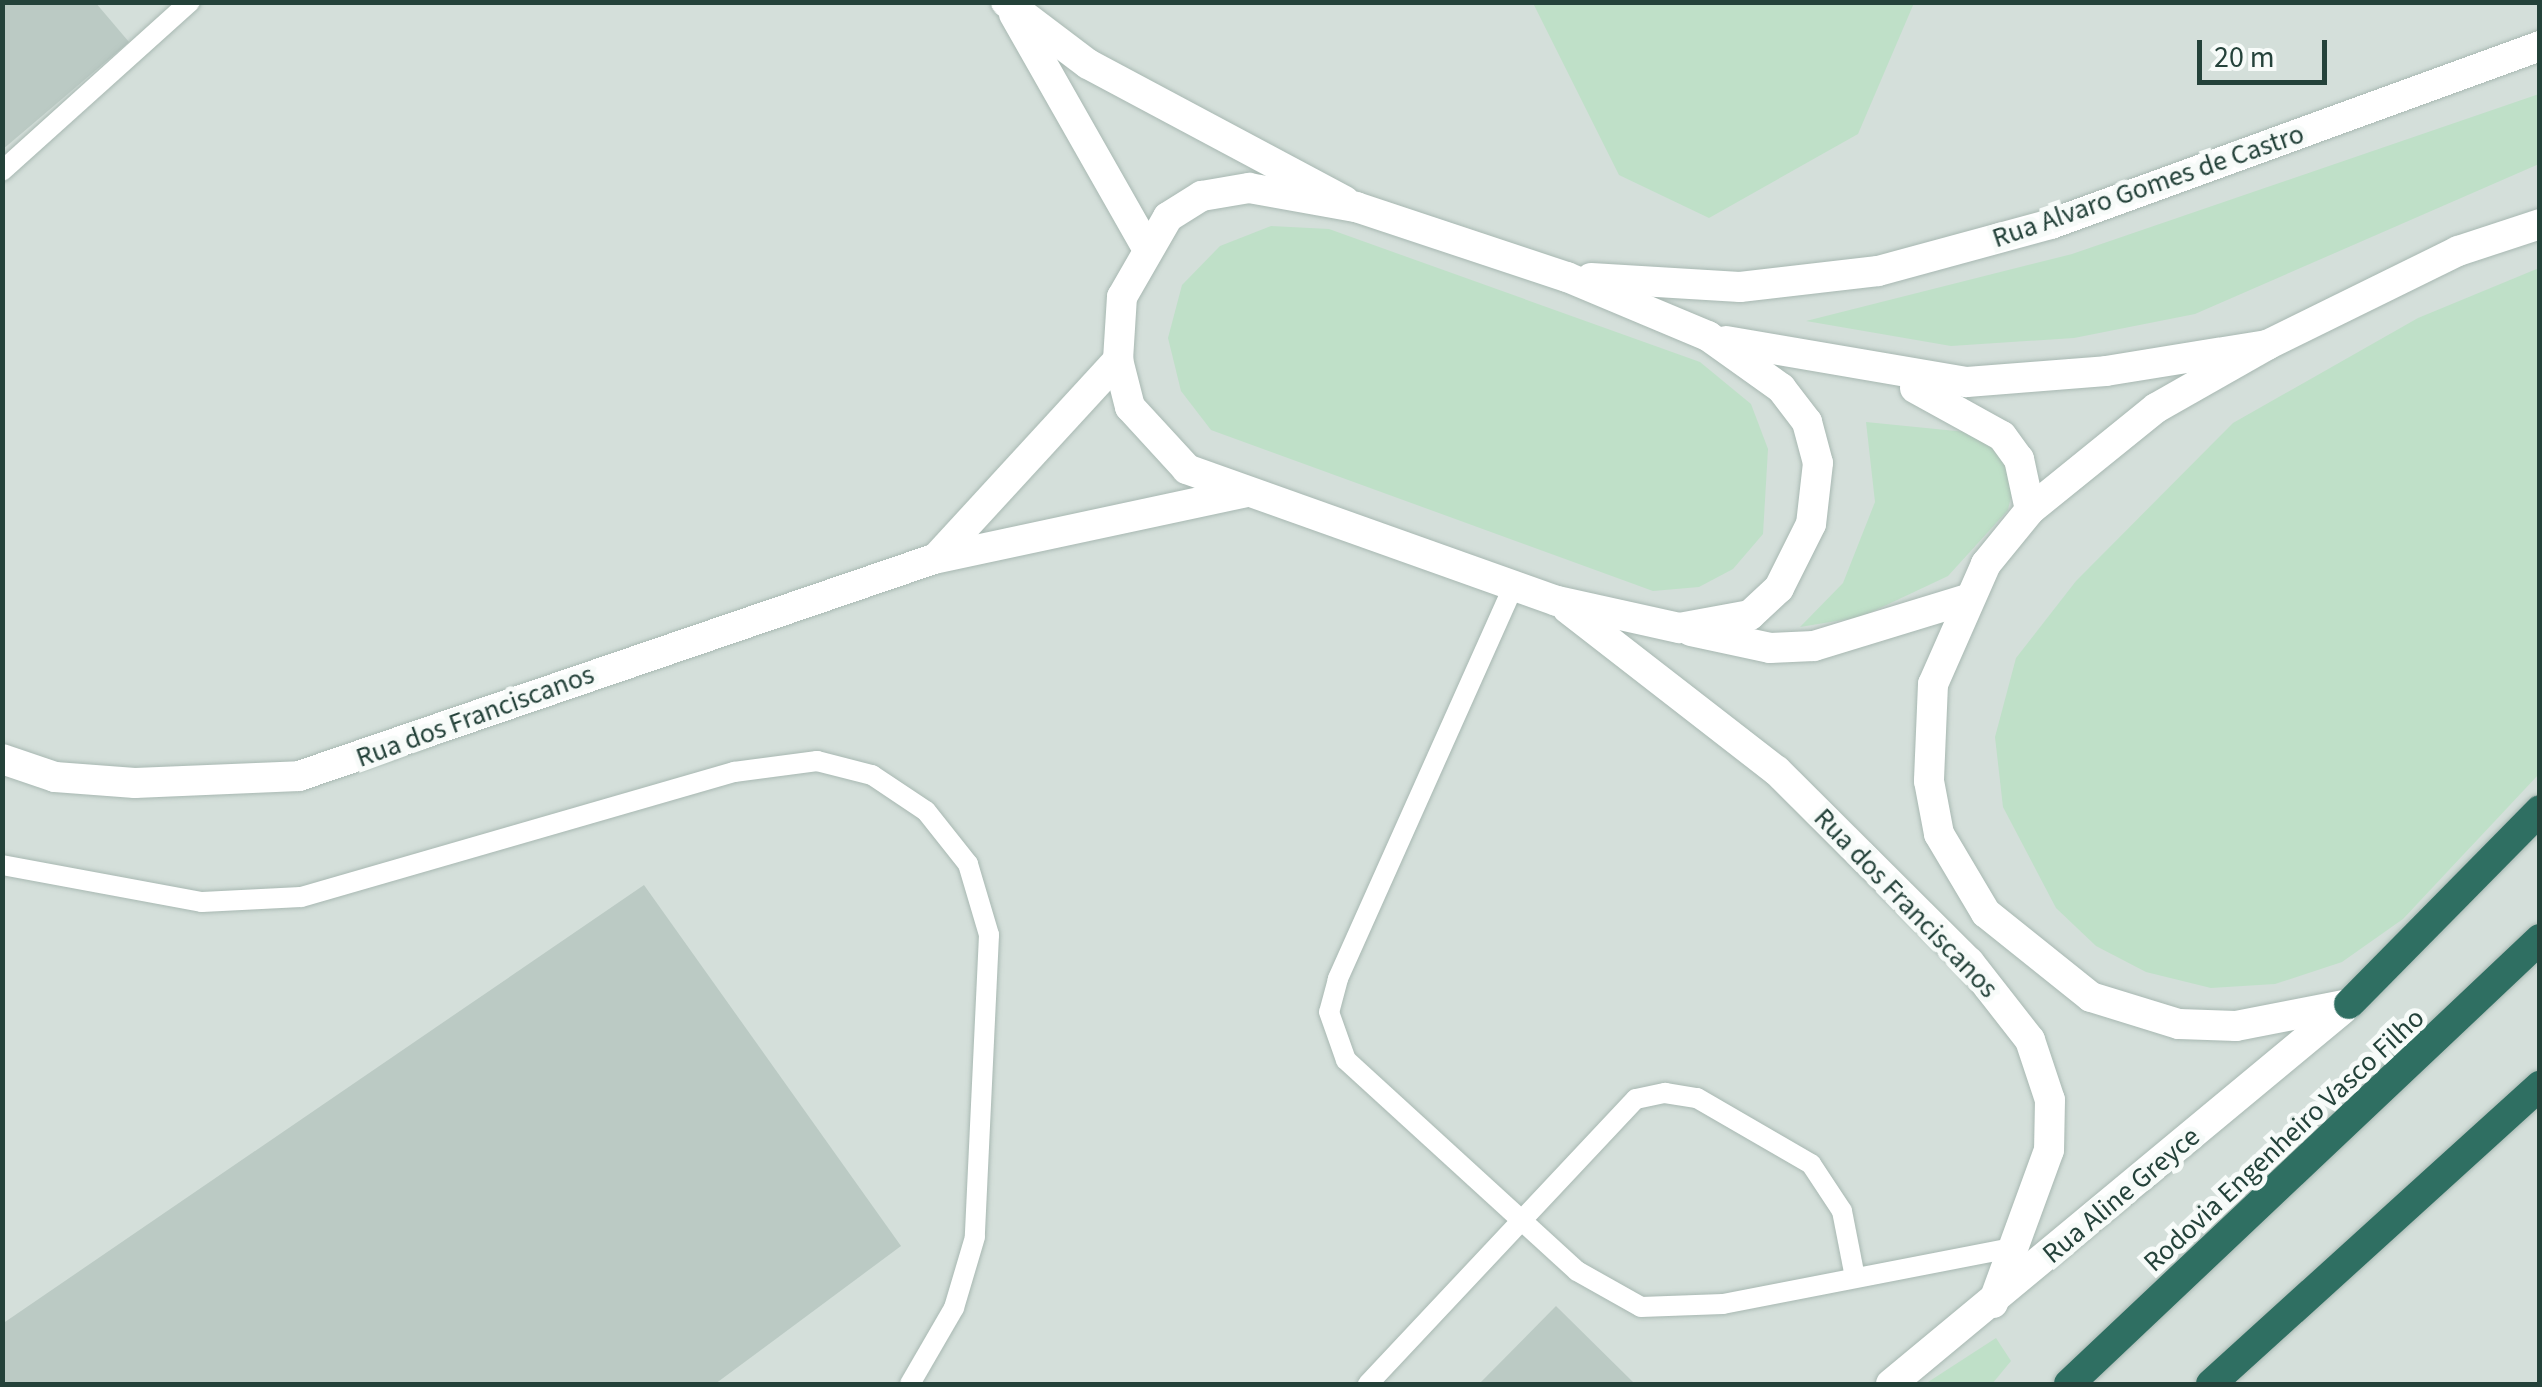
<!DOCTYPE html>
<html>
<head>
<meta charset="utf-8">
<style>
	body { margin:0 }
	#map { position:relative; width:2542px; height:1387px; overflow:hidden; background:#e6efeb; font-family:"Source Sans 3",sans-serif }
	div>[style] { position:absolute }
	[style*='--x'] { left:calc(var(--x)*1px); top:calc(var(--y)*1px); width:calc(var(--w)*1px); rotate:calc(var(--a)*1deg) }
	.built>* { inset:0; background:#d4dfda }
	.green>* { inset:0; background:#bfe0c8 }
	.building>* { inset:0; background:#bbcac4 }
	.roads { filter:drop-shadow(0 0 2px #a8b8b2) drop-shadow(0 0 2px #a8b8b2) }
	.service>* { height:20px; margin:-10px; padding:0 10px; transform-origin:10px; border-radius:10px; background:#fff }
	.tertiary>* { height:30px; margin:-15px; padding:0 15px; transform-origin:15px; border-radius:15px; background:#fff }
	.secondary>* { height:30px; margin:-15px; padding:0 15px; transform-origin:15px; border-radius:15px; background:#fff }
	.motorway>* { height:30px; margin:-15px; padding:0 15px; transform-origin:15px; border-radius:15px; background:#2f6f62 }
	span { translate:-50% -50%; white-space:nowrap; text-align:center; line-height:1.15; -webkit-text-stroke:10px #f7fbf9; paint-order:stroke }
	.street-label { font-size:28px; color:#24423a }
	.frame { position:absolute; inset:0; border:5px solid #24423a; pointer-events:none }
	.scale { position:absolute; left:2197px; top:40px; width:130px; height:45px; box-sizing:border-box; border:5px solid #24423a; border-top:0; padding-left:12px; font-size:30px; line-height:35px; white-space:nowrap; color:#24423a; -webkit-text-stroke:8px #f7fbf9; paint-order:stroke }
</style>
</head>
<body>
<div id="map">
	<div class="built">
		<div style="clip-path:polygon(3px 3px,2539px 3px,2539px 1384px,3px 1384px)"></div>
	</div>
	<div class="green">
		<div style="clip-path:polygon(1533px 3px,1914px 3px,1858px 134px,1709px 218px,1619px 175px)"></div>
		<div style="clip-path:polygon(2539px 94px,2539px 164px,2195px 314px,2074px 338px,1951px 346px,1806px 321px,2072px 254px)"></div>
		<div style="clip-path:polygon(1271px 226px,1329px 229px,1700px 362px,1751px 404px,1768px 449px,1763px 534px,1733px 569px,1699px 587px,1653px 591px,1211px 430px,1181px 391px,1168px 338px,1182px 285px,1220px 246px)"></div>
		<div style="clip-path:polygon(2539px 268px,2539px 774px,2403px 919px,2342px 962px,2275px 984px,2211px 988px,2146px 972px,2096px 946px,2056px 908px,2003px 807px,1995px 737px,2016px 658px,2076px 581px,2233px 423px,2418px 318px)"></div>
		<div style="clip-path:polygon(1866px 422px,1966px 432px,2000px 447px,2016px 474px,2008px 510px,1948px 576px,1861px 617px,1800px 627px,1843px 583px,1875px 502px)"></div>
		<div style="clip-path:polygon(1996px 1338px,2011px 1361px,1992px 1384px,1925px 1384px)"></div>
	</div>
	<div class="building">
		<div style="clip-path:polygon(2px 2px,95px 2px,129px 42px,2px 150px)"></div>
		<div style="clip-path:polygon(644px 885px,901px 1246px,715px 1384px,2px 1384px,2px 1324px)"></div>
		<div style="clip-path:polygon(1556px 1306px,1635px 1384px,1479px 1384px)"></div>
	</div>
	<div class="roads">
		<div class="service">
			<div style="--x:2;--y:171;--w:253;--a:-42"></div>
			<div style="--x:1514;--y:585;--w:432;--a:114.1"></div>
			<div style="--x:1338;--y:979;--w:34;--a:105"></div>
			<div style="--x:1329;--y:1012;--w:51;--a:70.5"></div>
			<div style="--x:1346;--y:1060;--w:313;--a:42.4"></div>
			<div style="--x:1577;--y:1271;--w:73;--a:29.4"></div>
			<div style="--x:1641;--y:1307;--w:82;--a:-2.1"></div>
			<div style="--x:1723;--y:1304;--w:299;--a:-11"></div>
			<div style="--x:2;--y:865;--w:203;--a:10.5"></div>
			<div style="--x:202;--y:902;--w:99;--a:-2.9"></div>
			<div style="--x:301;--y:897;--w:451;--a:-16.1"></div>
			<div style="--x:734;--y:772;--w:84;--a:-7.5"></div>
			<div style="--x:817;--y:761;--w:57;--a:14.3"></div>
			<div style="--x:872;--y:775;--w:65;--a:33.7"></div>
			<div style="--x:926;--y:811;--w:68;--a:51.6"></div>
			<div style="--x:968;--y:864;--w:74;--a:73.5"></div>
			<div style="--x:989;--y:935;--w:302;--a:92.7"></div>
			<div style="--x:975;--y:1237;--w:74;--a:106.5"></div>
			<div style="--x:954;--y:1308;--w:88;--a:120.1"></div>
			<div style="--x:1368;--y:1384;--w:391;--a:-46.8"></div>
			<div style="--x:1636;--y:1099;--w:30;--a:-12"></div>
			<div style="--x:1665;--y:1093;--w:32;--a:9"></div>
			<div style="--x:1697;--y:1098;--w:132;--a:30.1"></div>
			<div style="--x:1811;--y:1164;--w:56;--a:56.6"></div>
			<div style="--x:1842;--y:1211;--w:67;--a:78.9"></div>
		</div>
		<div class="tertiary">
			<div style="--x:1006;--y:2;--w:103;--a:37.1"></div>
			<div style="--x:1088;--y:64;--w:291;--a:28.1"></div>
			<div style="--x:1014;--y:14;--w:266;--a:60.4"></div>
		</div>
		<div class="secondary">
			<div style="--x:1249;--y:188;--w:109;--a:10.1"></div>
			<div style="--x:1356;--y:207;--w:222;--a:18.4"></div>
			<div style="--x:1567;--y:277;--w:153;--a:22.7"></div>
			<div style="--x:1708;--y:336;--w:90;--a:35.5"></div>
			<div style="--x:1781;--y:388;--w:43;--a:52.6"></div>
			<div style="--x:1807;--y:422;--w:42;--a:75"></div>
			<div style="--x:1818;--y:463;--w:61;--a:96.5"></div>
			<div style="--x:1811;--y:524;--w:72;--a:116.6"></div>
			<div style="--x:1779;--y:588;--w:40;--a:137"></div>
			<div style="--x:1750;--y:615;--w:72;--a:169.6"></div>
			<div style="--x:1679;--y:628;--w:125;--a:-167.5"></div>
			<div style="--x:1557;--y:601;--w:393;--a:-160.4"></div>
			<div style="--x:1187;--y:469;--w:84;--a:-132.6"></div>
			<div style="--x:1130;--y:407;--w:49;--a:-104.3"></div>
			<div style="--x:1118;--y:360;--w:63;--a:-86.4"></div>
			<div style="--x:1122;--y:297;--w:92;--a:-60.1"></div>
			<div style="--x:1168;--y:217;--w:40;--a:-32"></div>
			<div style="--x:1202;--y:196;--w:48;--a:-9.7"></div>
			<div style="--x:1591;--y:278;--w:149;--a:3.5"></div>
			<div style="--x:1740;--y:287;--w:139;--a:-6.6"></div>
			<div style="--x:1878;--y:271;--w:179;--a:-15.2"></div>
			<div style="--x:2051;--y:224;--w:520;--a:-20"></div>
			<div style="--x:1726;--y:341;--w:244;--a:9.7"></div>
			<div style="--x:1967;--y:382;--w:139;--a:-4.5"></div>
			<div style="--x:2106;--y:371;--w:163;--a:-9.2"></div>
			<div style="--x:2267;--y:345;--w:213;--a:-26.2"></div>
			<div style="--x:2458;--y:251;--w:86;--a:-18.2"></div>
			<div style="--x:2267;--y:345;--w:128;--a:150.4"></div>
			<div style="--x:2156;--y:408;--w:162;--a:141"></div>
			<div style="--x:2030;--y:510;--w:70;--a:129.2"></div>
			<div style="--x:1986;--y:564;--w:131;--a:113.8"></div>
			<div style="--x:1933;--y:684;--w:97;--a:92.4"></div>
			<div style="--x:1929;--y:781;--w:54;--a:79.3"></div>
			<div style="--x:1939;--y:834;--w:92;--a:59.3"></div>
			<div style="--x:1986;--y:913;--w:134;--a:38.7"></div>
			<div style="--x:2091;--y:997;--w:92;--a:17.1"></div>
			<div style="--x:2179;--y:1024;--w:57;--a:2"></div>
			<div style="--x:2236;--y:1026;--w:115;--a:-11"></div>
			<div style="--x:1915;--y:388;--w:99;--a:28.9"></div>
			<div style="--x:2002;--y:436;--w:29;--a:54"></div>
			<div style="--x:2019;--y:459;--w:52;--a:77.8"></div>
			<div style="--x:937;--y:557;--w:268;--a:-47.4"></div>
			<div style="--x:1568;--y:609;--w:264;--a:37.8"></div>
			<div style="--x:1777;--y:771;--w:271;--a:44.9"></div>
			<div style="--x:1969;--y:962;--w:99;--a:52"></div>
			<div style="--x:2030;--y:1040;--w:63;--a:71.6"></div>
			<div style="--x:2050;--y:1100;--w:50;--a:91.1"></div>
			<div style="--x:2049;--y:1150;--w:163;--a:110.1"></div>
			<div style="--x:1691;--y:631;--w:81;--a:12.1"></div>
			<div style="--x:1770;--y:648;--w:44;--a:-2.6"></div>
			<div style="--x:1814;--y:646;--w:157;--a:-17"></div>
			<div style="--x:2;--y:759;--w:56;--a:18.8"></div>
			<div style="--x:55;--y:777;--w:80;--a:4.3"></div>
			<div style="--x:135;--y:783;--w:164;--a:-2.4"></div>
			<div style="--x:299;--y:776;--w:671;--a:-18.87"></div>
			<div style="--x:934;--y:559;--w:319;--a:-12.1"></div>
			<div style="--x:1891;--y:1384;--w:587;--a:-39.68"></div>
		</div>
		<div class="motorway">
			<div style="--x:2349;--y:1004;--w:272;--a:-45.4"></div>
			<div style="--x:2069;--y:1384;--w:648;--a:-43.37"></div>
			<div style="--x:2211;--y:1384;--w:444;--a:-42.2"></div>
		</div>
	</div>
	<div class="street-label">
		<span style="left:2148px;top:186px;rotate:-19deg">Rua Alvaro Gomes de Castro</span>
		<span style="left:475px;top:716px;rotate:-20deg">Rua dos Franciscanos</span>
		<span style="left:1906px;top:903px;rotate:46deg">Rua dos Franciscanos</span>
		<span style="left:2284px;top:1140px;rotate:-43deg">Rodovia Engenheiro Vasco Filho</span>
		<span style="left:2121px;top:1195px;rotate:-40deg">Rua Aline Greyce</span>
	</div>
	<div class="frame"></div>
	<div class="scale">20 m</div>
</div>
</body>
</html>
